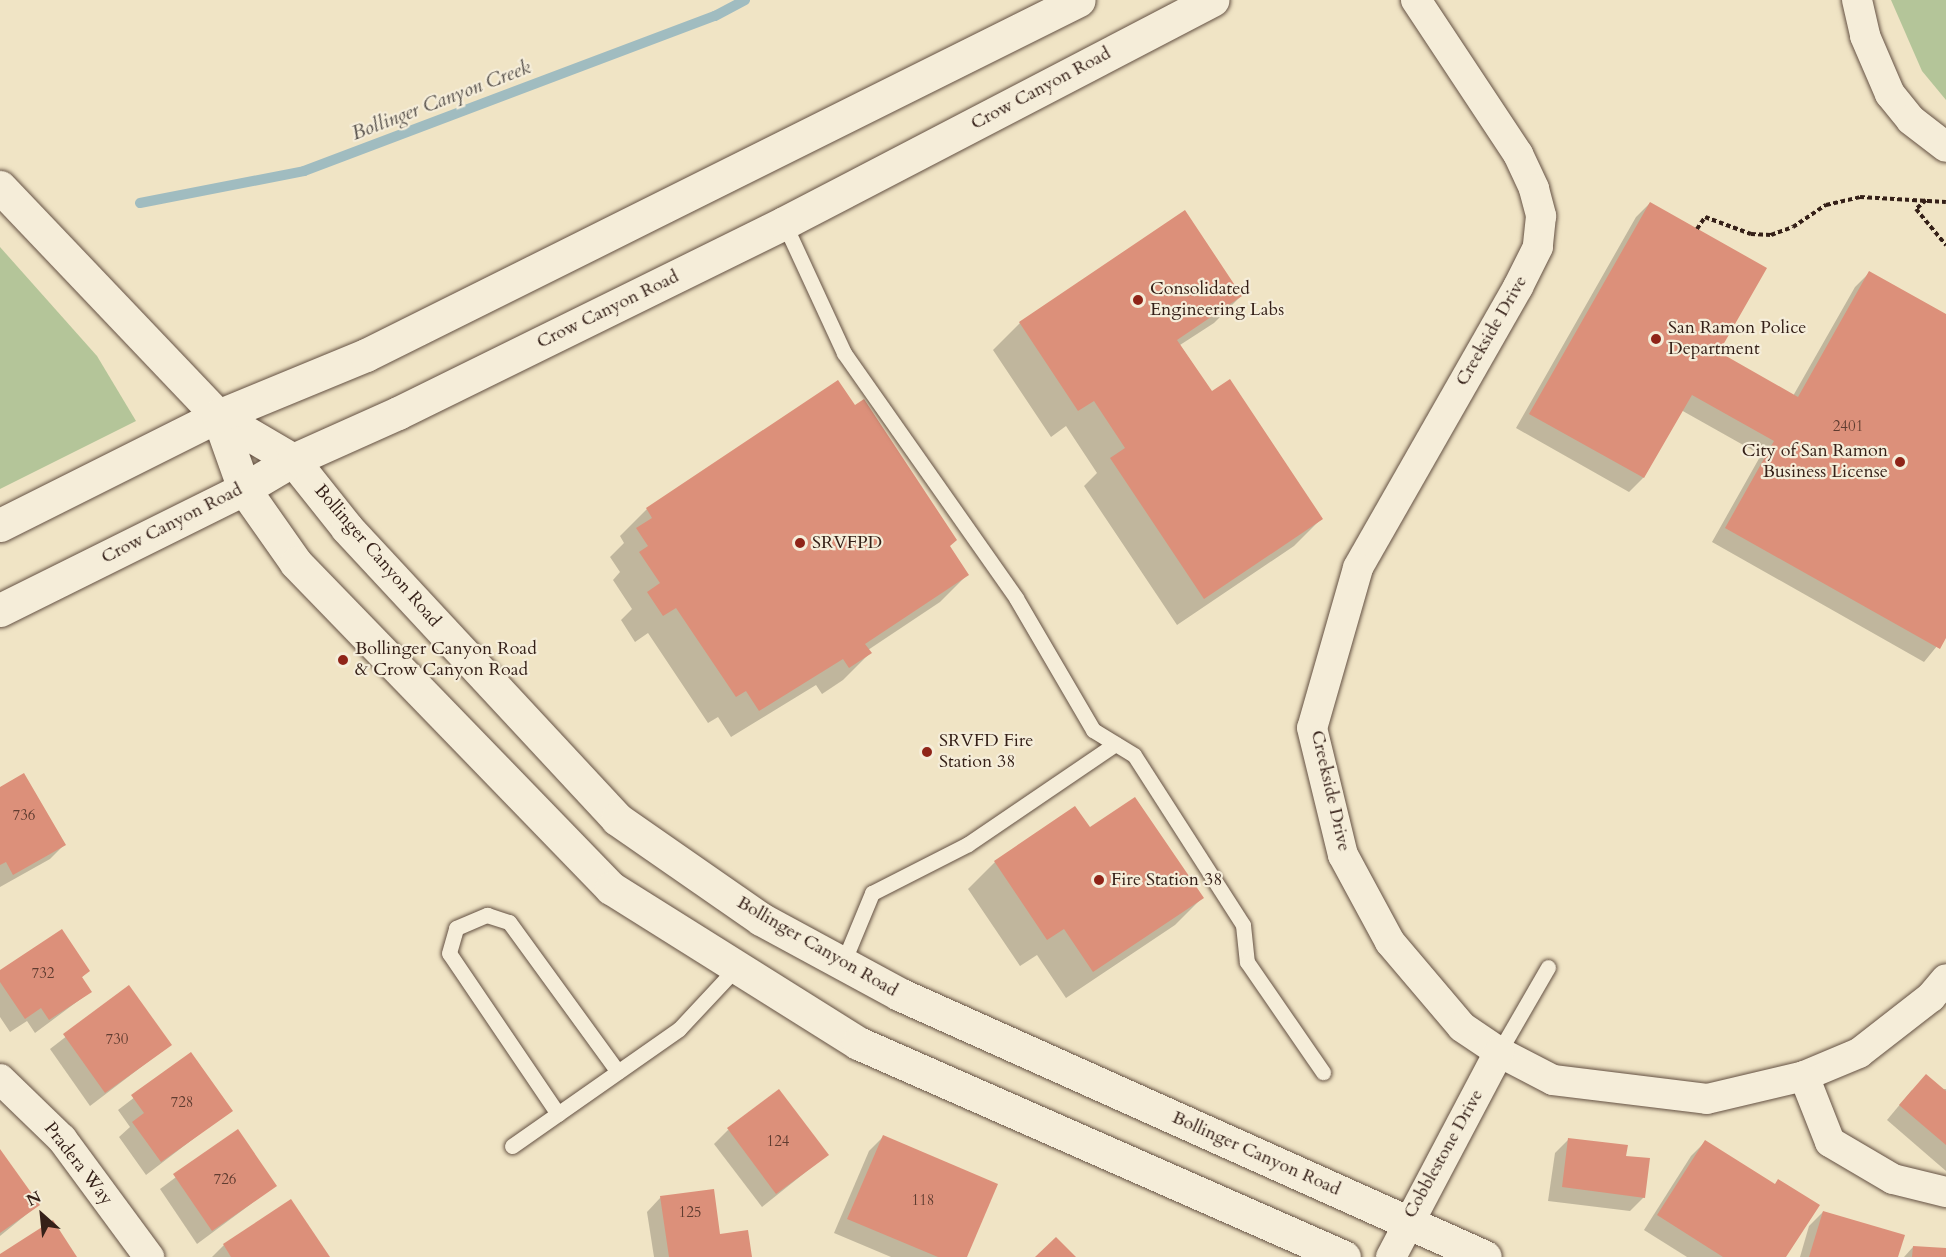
<!DOCTYPE html>
<html>
<head>
<meta charset="utf-8">
<style>
	body { margin:0 }
	#map { position:relative; width:1946px; height:1257px; overflow:hidden; background:#f0e4c5; font-family:Cardo,serif }
	div>[style] { position:absolute }
	[style*='--x'] { left:calc(var(--x)*1px); top:calc(var(--y)*1px); width:calc(var(--w)*1px); rotate:calc(var(--a)*1deg) }
	.green>* { inset:0; background:#b4c599 }
	.shadow>* { inset:0; background:#0003 }
	.stream>* { height:10px; margin:-5px; padding:0 5px; transform-origin:5px; border-radius:5px; background:#a0bcc0 }
	.building>* { inset:0; background:#dc907a }
	.path>* { height:4px; margin-top:-2px; transform-origin:0; background:repeating-linear-gradient(90deg,#352018 0 4.5px,transparent 0 7.5px) }
	.roads { filter:drop-shadow(0 0 2px #645143) drop-shadow(0 0 2px #645143) }
	.service>* { height:15px; margin:-7.5px; padding:0 7.5px; transform-origin:7.5px; border-radius:7.5px; background:#f5edd9 }
	.minor>* { height:30px; margin:-15px; padding:0 15px; transform-origin:15px; border-radius:15px; background:#f5edd9 }
	.tertiary>* { height:33px; margin:-16.5px; padding:0 16.5px; transform-origin:16.5px; border-radius:16.5px; background:#f5edd9 }
	.secondary>* { height:33px; margin:-16.5px; padding:0 16.5px; transform-origin:16.5px; border-radius:16.5px; background:#f5edd9 }
	.dots>* { width:16px; height:16px; translate:-50% -50%; box-sizing:border-box; border:3px solid #f5edd9; border-radius:50% }
	span { translate:-50% -50%; white-space:nowrap; text-align:center; line-height:1.15; -webkit-text-stroke:4.5px #f5edd9; paint-order:stroke }
	.number-label { font-size:15px; color:#5f3c30 }
	.number-label span { -webkit-text-stroke-width:0 }
	.street-label { font-size:18px; color:#352018 }
	.poi-label { font-size:18px; color:#352018 }
	.left { translate:0 -50%; text-align:left }
	.right { translate:-100% -50%; text-align:right }
	.water-label { font-size:20px; color:#554f4a; font-style:italic }
	.north { position:absolute; left:12px; top:1185px; width:60px; height:60px; -webkit-text-stroke:4px #f5edd9; paint-order:stroke; rotate:333deg; font-size:16px; font-weight:700; line-height:24px; text-align:center; color:#352018 }
	.north::after { content:''; display:block; margin:auto; width:21px; height:27px; background:#352018; clip-path:polygon(50% 0,100% 100%,50% 72%,0 100%) }
</style>
</head>
<body>
<div id="map">
	<div class="green">
		<div style="clip-path:polygon(1891px 0,1946px 0,1946px 100px,1922px 71px)"></div>
		<div style="clip-path:polygon(0 247px,97px 356px,136px 421px,0 489px)"></div>
	</div>
	<div class="shadow">
		<div style="clip-path:polygon(1650px 203px,1717px 353px,1793px 396px,1855px 287px,1869px 273px,1946px 316px,1946px 635px,1924px 662px,1712px 542px,1761px 455px,1681px 410px,1643px 478px,1629px 492px,1516px 428px,1636px 217px)"></div>
		<div style="clip-path:polygon(1185px 213px,1241px 296px,1214px 323px,1180px 345px,1212px 393px,1321px 519px,1294px 546px,1177px 625px,1084px 486px,1097px 473px,1066px 426px,1051px 437px,993px 350px,1020px 323px)"></div>
		<div style="clip-path:polygon(837px 382px,967px 575px,940px 602px,868px 650px,870px 653px,843px 680px,822px 694px,816px 685px,731px 737px,718px 717px,708px 723px,648px 633px,635px 642px,621px 620px,632px 609px,613px 580px,620px 572px,610px 557px,624px 543px,620px 536px,647px 509px)"></div>
		<div style="clip-path:polygon(0 789px,64px 845px,50px 859px,0 887px)"></div>
		<div style="clip-path:polygon(1089px 829px,1202px 898px,1175px 925px,1066px 998px,1037px 955px,1020px 966px,968px 889px,995px 862px)"></div>
		<div style="clip-path:polygon(0 971px,88px 971px,81px 978px,90px 992px,35px 1033px,27px 1021px,10px 1032px,0 1017px)"></div>
		<div style="clip-path:polygon(129px 988px,170px 1045px,90px 1106px,50px 1049px)"></div>
		<div style="clip-path:polygon(191px 1054px,231px 1110px,146px 1175px,119px 1137px,130px 1127px,118px 1110px)"></div>
		<div style="clip-path:polygon(1946px 1089px,1946px 1171px,1887px 1120px,1912px 1090px)"></div>
		<div style="clip-path:polygon(728px 1130px,827px 1155px,762px 1207px,714px 1144px)"></div>
		<div style="clip-path:polygon(238px 1131px,275px 1186px,197px 1244px,160px 1189px)"></div>
		<div style="clip-path:polygon(883px 1137px,965px 1257px,891px 1257px,834px 1233px,869px 1151px)"></div>
		<div style="clip-path:polygon(1569px 1139px,1624px 1157px,1644px 1197px,1630px 1211px,1548px 1201px,1555px 1153px)"></div>
		<div style="clip-path:polygon(1705px 1142px,1774px 1185px,1784px 1257px,1687px 1257px,1644px 1230px,1691px 1156px)"></div>
		<div style="clip-path:polygon(0 1152px,38px 1205px,0 1236px)"></div>
		<div style="clip-path:polygon(661px 1197px,751px 1257px,654px 1257px,647px 1212px)"></div>
		<div style="clip-path:polygon(1823px 1212px,1897px 1257px,1800px 1257px,1809px 1226px)"></div>
		<div style="clip-path:polygon(224px 1245px,328px 1257px,212px 1257px)"></div>
		<div style="clip-path:polygon(1913px 1247px,1946px 1250px,1946px 1257px,1904px 1257px)"></div>
	</div>
	<div class="stream">
		<div style="--x:140;--y:203;--w:167;--a:-11"></div>
		<div style="--x:304;--y:171;--w:439;--a:-20.7"></div>
		<div style="--x:715;--y:16;--w:34;--a:-28"></div>
	</div>
	<div class="building">
		<div style="clip-path:polygon(1650px 202px,1767px 268px,1719px 352px,1798px 397px,1869px 271px,1946px 314px,1946px 638px,1940px 649px,1725px 528px,1774px 441px,1692px 395px,1644px 478px,1529px 414px)"></div>
		<div style="clip-path:polygon(1185px 210px,1242px 296px,1177px 340px,1212px 391px,1230px 379px,1323px 519px,1204px 599px,1110px 458px,1125px 448px,1094px 401px,1078px 411px,1019px 322px)"></div>
		<div style="clip-path:polygon(838px 380px,855px 405px,864px 399px,957px 540px,950px 546px,969px 575px,865px 644px,872px 653px,849px 668px,843px 659px,759px 711px,746px 691px,736px 697px,676px 608px,663px 616px,647px 592px,660px 583px,639px 552px,648px 546px,636px 528px,652px 518px,646px 508px)"></div>
		<div style="clip-path:polygon(24px 773px,66px 845px,13px 875px,6px 862px,0 865px,0 787px)"></div>
		<div style="clip-path:polygon(1135px 797px,1204px 898px,1093px 972px,1064px 929px,1047px 940px,994px 861px,1075px 806px,1090px 827px)"></div>
		<div style="clip-path:polygon(62px 929px,90px 971px,82px 977px,92px 992px,49px 1020px,41px 1008px,25px 1019px,0 982px,0 970px)"></div>
		<div style="clip-path:polygon(129px 985px,172px 1045px,105px 1093px,63px 1034px)"></div>
		<div style="clip-path:polygon(191px 1052px,233px 1111px,161px 1162px,132px 1122px,144px 1113px,131px 1095px)"></div>
		<div style="clip-path:polygon(1926px 1074px,1946px 1091px,1946px 1145px,1899px 1105px)"></div>
		<div style="clip-path:polygon(779px 1089px,829px 1155px,776px 1194px,727px 1128px)"></div>
		<div style="clip-path:polygon(238px 1129px,277px 1186px,212px 1231px,173px 1174px)"></div>
		<div style="clip-path:polygon(883px 1135px,998px 1184px,967px 1257px,938px 1257px,847px 1219px)"></div>
		<div style="clip-path:polygon(1568px 1138px,1628px 1145px,1626px 1156px,1650px 1158px,1645px 1198px,1562px 1187px)"></div>
		<div style="clip-path:polygon(1705px 1140px,1775px 1184px,1778px 1179px,1820px 1205px,1786px 1257px,1723px 1257px,1657px 1215px)"></div>
		<div style="clip-path:polygon(0 1149px,40px 1205px,0 1233px)"></div>
		<div style="clip-path:polygon(714px 1189px,720px 1234px,748px 1230px,752px 1257px,669px 1257px,660px 1196px)"></div>
		<div style="clip-path:polygon(291px 1199px,330px 1257px,231px 1257px,223px 1244px)"></div>
		<div style="clip-path:polygon(1823px 1211px,1905px 1235px,1898px 1257px,1809px 1257px)"></div>
		<div style="clip-path:polygon(53px 1220px,77px 1257px,0 1257px,0 1254px)"></div>
		<div style="clip-path:polygon(1056px 1237px,1076px 1257px,1035px 1257px)"></div>
		<div style="clip-path:polygon(1913px 1246px,1946px 1248px,1946px 1257px,1912px 1257px)"></div>
	</div>
	<div class="path">
		<div style="--x:1926;--y:200;--w:13;--a:138"></div>
		<div style="--x:1916;--y:209;--w:47;--a:50.2"></div>
		<div style="--x:1697;--y:229;--w:14;--a:-56"></div>
		<div style="--x:1705;--y:217;--w:49;--a:20.3"></div>
		<div style="--x:1751;--y:234;--w:20;--a:3"></div>
		<div style="--x:1771;--y:235;--w:23;--a:-20"></div>
		<div style="--x:1793;--y:227;--w:40;--a:-34"></div>
		<div style="--x:1826;--y:205;--w:35;--a:-13"></div>
		<div style="--x:1860;--y:197;--w:86;--a:3.3"></div>
	</div>
	<div class="roads">
		<div class="service">
			<div style="--x:784;--y:223;--w:143;--a:65.2"></div>
			<div style="--x:844;--y:353;--w:299;--a:54.9"></div>
			<div style="--x:1016;--y:598;--w:153;--a:59.7"></div>
			<div style="--x:1093;--y:730;--w:48;--a:31.4"></div>
			<div style="--x:1134;--y:755;--w:202;--a:57.3"></div>
			<div style="--x:1243;--y:925;--w:37;--a:84"></div>
			<div style="--x:1247;--y:962;--w:134;--a:55.4"></div>
			<div style="--x:843;--y:963;--w:76;--a:-67.5"></div>
			<div style="--x:872;--y:893;--w:108;--a:-27"></div>
			<div style="--x:968;--y:844;--w:178;--a:-34.2"></div>
			<div style="--x:1499;--y:1052;--w:98;--a:-60"></div>
			<div style="--x:558;--y:1114;--w:194;--a:-124.1"></div>
			<div style="--x:449;--y:953;--w:26;--a:-74"></div>
			<div style="--x:456;--y:928;--w:34;--a:-23"></div>
			<div style="--x:487;--y:915;--w:23;--a:18"></div>
			<div style="--x:509;--y:922;--w:185;--a:54"></div>
			<div style="--x:512;--y:1146;--w:204;--a:-35"></div>
			<div style="--x:679;--y:1029;--w:85;--a:-46.9"></div>
		</div>
		<div class="minor">
			<div style="--x:1416;--y:0;--w:185;--a:56.5"></div>
			<div style="--x:1518;--y:154;--w:38;--a:65"></div>
			<div style="--x:1534;--y:189;--w:28;--a:75"></div>
			<div style="--x:1541;--y:216;--w:31;--a:96"></div>
			<div style="--x:1538;--y:247;--w:45;--a:116.6"></div>
			<div style="--x:1518;--y:287;--w:323;--a:119.7"></div>
			<div style="--x:1358;--y:568;--w:166;--a:106"></div>
			<div style="--x:1312;--y:728;--w:131;--a:76.3"></div>
			<div style="--x:1343;--y:855;--w:99;--a:61.6"></div>
			<div style="--x:1390;--y:942;--w:111;--a:49.7"></div>
			<div style="--x:1462;--y:1027;--w:45;--a:34"></div>
			<div style="--x:1499;--y:1052;--w:61;--a:27.4"></div>
			<div style="--x:1553;--y:1080;--w:155;--a:7"></div>
			<div style="--x:1707;--y:1099;--w:100;--a:-13.3"></div>
			<div style="--x:1804;--y:1076;--w:60;--a:-22.7"></div>
			<div style="--x:1859;--y:1053;--w:91;--a:-37.9"></div>
			<div style="--x:1931;--y:997;--w:23;--a:-50"></div>
			<div style="--x:1857;--y:0;--w:37;--a:77"></div>
			<div style="--x:1865;--y:36;--w:63;--a:66.7"></div>
			<div style="--x:1890;--y:94;--w:33;--a:51"></div>
			<div style="--x:1911;--y:120;--w:44;--a:37.6"></div>
			<div style="--x:1804;--y:1076;--w:71;--a:68.5"></div>
			<div style="--x:1830;--y:1142;--w:73;--a:30.4"></div>
			<div style="--x:1893;--y:1179;--w:55;--a:13.8"></div>
			<div style="--x:0;--y:1079;--w:86;--a:44.1"></div>
			<div style="--x:62;--y:1139;--w:147;--a:53.6"></div>
			<div style="--x:1391;--y:1257;--w:232;--a:-62.2"></div>
		</div>
		<div class="tertiary">
			<div style="--x:0;--y:187;--w:316;--a:46.4"></div>
		</div>
		<div class="secondary">
			<div style="--x:218;--y:416;--w:87;--a:30.4"></div>
			<div style="--x:293;--y:460;--w:87;--a:51.5"></div>
			<div style="--x:347;--y:528;--w:397;--a:47.1"></div>
			<div style="--x:617;--y:819;--w:175;--a:34.8"></div>
			<div style="--x:761;--y:919;--w:157;--a:28.5"></div>
			<div style="--x:899;--y:994;--w:642;--a:24.17"></div>
			<div style="--x:218;--y:416;--w:77;--a:70.4"></div>
			<div style="--x:244;--y:489;--w:90;--a:54.9"></div>
			<div style="--x:296;--y:563;--w:453;--a:45.9"></div>
			<div style="--x:611;--y:888;--w:292;--a:32.1"></div>
			<div style="--x:858;--y:1043;--w:531;--a:23.77"></div>
			<div style="--x:0;--y:525;--w:244;--a:-26.6"></div>
			<div style="--x:218;--y:416;--w:160;--a:-22.4"></div>
			<div style="--x:366;--y:355;--w:796;--a:-26.47"></div>
			<div style="--x:0;--y:610;--w:272;--a:-26.4"></div>
			<div style="--x:244;--y:489;--w:57;--a:-30.6"></div>
			<div style="--x:293;--y:460;--w:115;--a:-24.1"></div>
			<div style="--x:398;--y:413;--w:430;--a:-26.2"></div>
			<div style="--x:784;--y:223;--w:483;--a:-27.5"></div>
		</div>
	</div>
	<div class="dots">
		<div style="left:1138px;top:300px;background:#8f2418"></div>
		<div style="left:1656px;top:339px;background:#8f2418"></div>
		<div style="left:1900px;top:462px;background:#8f2418"></div>
		<div style="left:800px;top:543px;background:#8f2418"></div>
		<div style="left:343px;top:660px;background:#8f2418"></div>
		<div style="left:927px;top:752px;background:#8f2418"></div>
		<div style="left:1099px;top:880px;background:#8f2418"></div>
	</div>
	<div class="number-label">
		<span style="left:1848px;top:427px">2401</span>
		<span style="left:24px;top:816px">736</span>
		<span style="left:43px;top:974px">732</span>
		<span style="left:117px;top:1040px">730</span>
		<span style="left:182px;top:1103px">728</span>
		<span style="left:778px;top:1142px">124</span>
		<span style="left:225px;top:1180px">726</span>
		<span style="left:923px;top:1201px">118</span>
		<span style="left:690px;top:1213px">125</span>
	</div>
	<div class="street-label">
		<span style="left:1041px;top:89px;rotate:-28deg">Crow Canyon Road</span>
		<span style="left:608px;top:310px;rotate:-26deg">Crow Canyon Road</span>
		<span style="left:1492px;top:331px;rotate:-60deg">Creekside Drive</span>
		<span style="left:172px;top:524px;rotate:-27deg">Crow Canyon Road</span>
		<span style="left:377px;top:556px;rotate:49deg">Bollinger Canyon Road</span>
		<span style="left:1330px;top:791px;rotate:77deg">Creekside Drive</span>
		<span style="left:817px;top:947px;rotate:30deg">Bollinger Canyon Road</span>
		<span style="left:1256px;top:1154px;rotate:24deg">Bollinger Canyon Road</span>
		<span style="left:1444px;top:1154px;rotate:-61deg">Cobblestone Drive</span>
		<span style="left:78px;top:1164px;rotate:52deg">Pradera Way</span>
	</div>
	<div class="poi-label">
		<span class="left" style="left:1150px;top:300px">Consolidated<br>Engineering Labs</span>
		<span class="left" style="left:1668px;top:339px">San Ramon Police<br>Department</span>
		<span class="right" style="left:1888px;top:462px">City of San Ramon<br>Business License</span>
		<span class="left" style="left:812px;top:543px">SRVFPD</span>
		<span class="left" style="left:355px;top:660px">Bollinger Canyon Road<br>&amp; Crow Canyon Road</span>
		<span class="left" style="left:939px;top:752px">SRVFD Fire<br>Station 38</span>
		<span class="left" style="left:1111px;top:880px">Fire Station 38</span>
	</div>
	<div class="water-label">
		<span style="left:441px;top:100px;rotate:-21deg">Bollinger Canyon Creek</span>
	</div>
	<div class="north">N</div>
</div>
</body>
</html>
